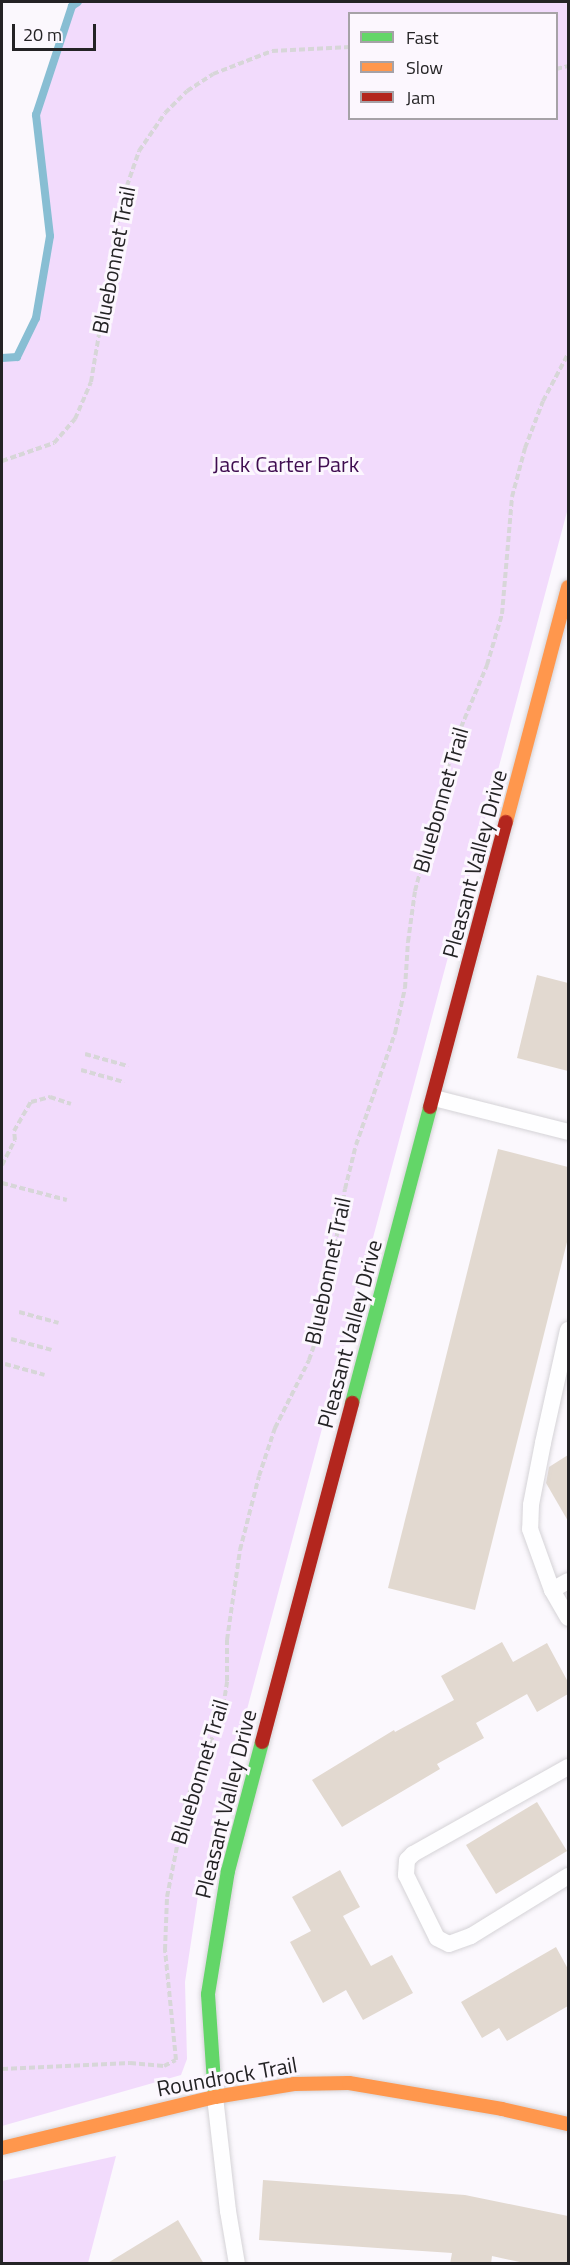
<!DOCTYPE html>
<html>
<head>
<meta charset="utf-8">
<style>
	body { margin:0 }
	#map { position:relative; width:570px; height:2265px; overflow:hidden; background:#fbf8fd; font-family:"Titillium Web",sans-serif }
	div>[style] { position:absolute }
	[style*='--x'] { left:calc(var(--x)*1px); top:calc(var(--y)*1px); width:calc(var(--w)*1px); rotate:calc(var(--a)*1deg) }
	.green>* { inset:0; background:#f2dbfc }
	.stream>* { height:8px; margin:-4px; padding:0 4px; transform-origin:4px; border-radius:4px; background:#88bed3 }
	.building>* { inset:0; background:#e2d9d0 }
	.path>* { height:4px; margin-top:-2px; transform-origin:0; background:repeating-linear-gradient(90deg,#d7d6d8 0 6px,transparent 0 9px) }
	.roads { filter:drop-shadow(0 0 2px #d5d3d7) drop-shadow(0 0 2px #d5d3d7) }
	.lane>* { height:16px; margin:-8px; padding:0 8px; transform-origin:8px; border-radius:8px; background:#fefeff }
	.fast>* { height:14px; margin:-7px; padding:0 7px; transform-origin:7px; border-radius:7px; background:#63d668 }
	.slow>* { height:14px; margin:-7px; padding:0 7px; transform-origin:7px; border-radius:7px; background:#ff974d }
	.jam>* { height:14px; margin:-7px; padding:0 7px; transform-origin:7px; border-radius:7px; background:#b3261e }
	span { translate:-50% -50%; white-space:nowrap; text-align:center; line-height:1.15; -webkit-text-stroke:6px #fcf7fe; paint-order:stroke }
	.street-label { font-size:22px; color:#242325 }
	.park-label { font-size:22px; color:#3f0d50 }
	.frame { position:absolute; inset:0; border:3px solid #242325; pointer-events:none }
	.legend { position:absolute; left:348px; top:12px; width:210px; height:108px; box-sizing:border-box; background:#fcf7fe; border:2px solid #a6a2a7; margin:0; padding:8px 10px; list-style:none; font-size:18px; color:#242325 }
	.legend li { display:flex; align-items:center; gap:12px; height:30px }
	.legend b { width:30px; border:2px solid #a6a2a7 }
	.scale { position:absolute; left:12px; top:24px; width:84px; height:27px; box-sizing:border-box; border:3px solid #242325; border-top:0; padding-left:8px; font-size:18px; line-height:21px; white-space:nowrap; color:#242325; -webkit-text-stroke:4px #fcf7fe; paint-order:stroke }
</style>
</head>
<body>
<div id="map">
	<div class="green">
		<div style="clip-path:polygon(evenodd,78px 2px,568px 2px,568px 508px,199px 1889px,185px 1982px,187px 2059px,181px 2075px,2px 2126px,2px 358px,17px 357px,37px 318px,50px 236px,36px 115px,72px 6px,78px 2px,350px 14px,556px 14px,556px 118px,350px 118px,350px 14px)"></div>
		<div style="clip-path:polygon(116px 2156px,88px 2263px,2px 2263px,2px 2181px)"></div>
	</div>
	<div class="stream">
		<div style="--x:2;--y:358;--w:15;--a:-4"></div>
		<div style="--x:17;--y:357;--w:43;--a:-64"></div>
		<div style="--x:36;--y:318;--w:83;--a:-80.3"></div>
		<div style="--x:50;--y:236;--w:122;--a:-96.6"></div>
		<div style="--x:36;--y:115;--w:115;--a:-71.7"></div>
		<div style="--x:72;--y:6;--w:7;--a:-34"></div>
	</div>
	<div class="building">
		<div style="clip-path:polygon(537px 975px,568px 983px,568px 1071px,517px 1058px)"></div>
		<div style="clip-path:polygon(498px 1149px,568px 1167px,568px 1238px,475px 1610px,388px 1588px)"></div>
		<div style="clip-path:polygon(568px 1455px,568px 1521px,546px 1483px,549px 1467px)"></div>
		<div style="clip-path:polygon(502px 1642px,513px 1662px,547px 1643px,568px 1682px,568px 1694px,537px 1712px,527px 1694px,476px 1723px,484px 1738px,437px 1764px,440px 1769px,342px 1827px,312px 1780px,394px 1730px,395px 1732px,454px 1700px,441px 1676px)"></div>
		<div style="clip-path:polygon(537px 1802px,567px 1851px,496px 1894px,466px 1845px)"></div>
		<div style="clip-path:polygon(340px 1870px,360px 1907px,343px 1916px,371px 1966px,392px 1955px,413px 1993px,363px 2020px,346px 1990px,323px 2003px,290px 1942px,311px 1931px,292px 1897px)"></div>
		<div style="clip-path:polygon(556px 1947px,568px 1969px,568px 2006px,507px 2041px,499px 2028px,482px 2038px,461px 2002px)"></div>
		<div style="clip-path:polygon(263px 2180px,465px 2195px,568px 2216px,568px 2264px,529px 2264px,492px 2256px,491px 2264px,450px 2264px,452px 2253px,259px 2240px)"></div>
		<div style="clip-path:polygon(178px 2220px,204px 2264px,106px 2264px)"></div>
	</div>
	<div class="path">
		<div style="--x:556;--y:69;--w:12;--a:-14"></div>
		<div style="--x:2;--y:461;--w:55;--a:-19.1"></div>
		<div style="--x:54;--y:443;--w:32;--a:-49"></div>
		<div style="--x:75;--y:419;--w:40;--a:-66.6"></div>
		<div style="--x:91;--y:382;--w:181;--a:-80.5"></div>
		<div style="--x:121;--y:203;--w:55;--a:-70.9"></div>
		<div style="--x:139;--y:151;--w:46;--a:-55.6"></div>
		<div style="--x:165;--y:113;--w:31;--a:-45"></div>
		<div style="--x:187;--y:91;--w:31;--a:-33"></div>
		<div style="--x:213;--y:74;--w:63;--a:-21.3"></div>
		<div style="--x:272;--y:51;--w:78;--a:-2.9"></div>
		<div style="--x:85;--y:1054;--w:45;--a:15.6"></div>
		<div style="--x:81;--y:1070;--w:45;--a:15.6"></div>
		<div style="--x:2;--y:1165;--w:28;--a:-63"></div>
		<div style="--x:15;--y:1140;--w:9;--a:-96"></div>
		<div style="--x:14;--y:1131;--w:34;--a:-60"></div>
		<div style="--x:31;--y:1102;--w:20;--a:-15"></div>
		<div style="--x:50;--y:1097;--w:22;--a:18"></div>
		<div style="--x:2;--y:1183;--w:67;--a:14.7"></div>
		<div style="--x:19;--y:1312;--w:41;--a:15.4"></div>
		<div style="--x:11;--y:1339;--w:42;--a:15"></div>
		<div style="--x:5;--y:1364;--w:41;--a:15.4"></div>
		<div style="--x:2;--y:2069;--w:128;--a:-2.7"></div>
		<div style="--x:130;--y:2063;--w:34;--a:5"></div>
		<div style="--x:164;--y:2066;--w:13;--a:-27"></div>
		<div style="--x:176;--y:2060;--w:111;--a:-95.7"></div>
		<div style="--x:165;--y:1950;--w:53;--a:-87.8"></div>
		<div style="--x:167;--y:1897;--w:98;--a:-78.8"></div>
		<div style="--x:186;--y:1801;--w:94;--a:-67.5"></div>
		<div style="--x:222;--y:1714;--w:33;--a:-81"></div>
		<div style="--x:227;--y:1681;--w:41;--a:-90"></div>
		<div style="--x:227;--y:1640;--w:91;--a:-81.8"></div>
		<div style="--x:240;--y:1550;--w:76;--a:-75.6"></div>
		<div style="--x:259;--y:1476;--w:51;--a:-71.6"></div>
		<div style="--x:275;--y:1428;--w:76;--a:-63.4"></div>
		<div style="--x:309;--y:1360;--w:37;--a:-71"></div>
		<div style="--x:321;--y:1325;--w:138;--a:-80"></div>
		<div style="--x:345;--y:1189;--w:45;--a:-76"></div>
		<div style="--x:356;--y:1145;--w:119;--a:-70.8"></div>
		<div style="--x:395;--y:1033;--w:46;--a:-77.5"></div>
		<div style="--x:405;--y:988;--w:46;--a:-86.3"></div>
		<div style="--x:408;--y:942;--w:51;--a:-82.2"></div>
		<div style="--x:415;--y:891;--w:152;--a:-75.1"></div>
		<div style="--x:454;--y:744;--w:86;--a:-67.3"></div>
		<div style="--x:487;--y:665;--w:53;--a:-73.6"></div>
		<div style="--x:502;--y:614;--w:117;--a:-85.1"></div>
		<div style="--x:512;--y:497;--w:51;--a:-75.1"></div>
		<div style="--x:525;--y:448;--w:50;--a:-69"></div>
		<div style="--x:543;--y:401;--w:53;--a:-62"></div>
	</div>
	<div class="roads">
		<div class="lane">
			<div style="--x:434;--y:1098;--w:138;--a:14.2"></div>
			<div style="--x:568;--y:1330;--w:116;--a:102.5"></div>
			<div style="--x:543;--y:1443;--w:63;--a:101"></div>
			<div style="--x:531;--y:1505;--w:24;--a:92"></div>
			<div style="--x:530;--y:1529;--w:65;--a:70.2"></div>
			<div style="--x:552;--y:1590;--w:32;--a:60"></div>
			<div style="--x:552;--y:1590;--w:18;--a:-29"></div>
			<div style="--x:568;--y:1767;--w:178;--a:150.7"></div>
			<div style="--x:413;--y:1854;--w:8;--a:135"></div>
			<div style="--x:407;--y:1860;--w:15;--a:94"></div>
			<div style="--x:406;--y:1875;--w:70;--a:63.8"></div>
			<div style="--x:437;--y:1938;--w:13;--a:27"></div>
			<div style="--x:449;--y:1944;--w:23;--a:-20"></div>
			<div style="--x:471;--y:1936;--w:114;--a:-31.7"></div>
			<div style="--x:215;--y:2097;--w:115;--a:83.5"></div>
			<div style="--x:228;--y:2211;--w:54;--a:80.4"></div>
		</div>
		<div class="fast">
			<div style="--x:352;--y:1403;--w:306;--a:-75.2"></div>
			<div style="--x:215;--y:2097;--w:103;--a:-93.9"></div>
			<div style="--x:208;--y:1994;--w:125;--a:-80.8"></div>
			<div style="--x:228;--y:1871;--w:133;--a:-75.2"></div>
		</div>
		<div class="slow">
			<div style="--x:506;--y:822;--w:243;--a:-75.2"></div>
			<div style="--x:2;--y:2148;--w:219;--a:-13.5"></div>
			<div style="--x:215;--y:2097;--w:80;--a:-9.3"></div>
			<div style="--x:294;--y:2084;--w:55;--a:-1"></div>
			<div style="--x:349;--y:2083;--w:155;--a:9.6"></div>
			<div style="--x:502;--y:2109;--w:68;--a:12.8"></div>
		</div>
		<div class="jam">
			<div style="--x:430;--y:1107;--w:295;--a:-75.1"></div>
			<div style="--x:262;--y:1742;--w:351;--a:-75.1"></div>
		</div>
	</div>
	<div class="street-label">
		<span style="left:114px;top:260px;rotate:-79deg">Bluebonnet Trail</span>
		<span style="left:441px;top:800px;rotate:-74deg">Bluebonnet Trail</span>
		<span style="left:475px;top:864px;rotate:-75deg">Pleasant Valley Drive</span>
		<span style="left:328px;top:1271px;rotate:-78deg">Bluebonnet Trail</span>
		<span style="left:350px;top:1334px;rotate:-75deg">Pleasant Valley Drive</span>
		<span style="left:200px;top:1772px;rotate:-73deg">Bluebonnet Trail</span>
		<span style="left:226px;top:1804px;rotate:-76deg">Pleasant Valley Drive</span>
		<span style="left:227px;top:2077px;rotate:-10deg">Roundrock Trail</span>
	</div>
	<div class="park-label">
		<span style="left:286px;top:465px">Jack Carter Park</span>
	</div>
	<div class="frame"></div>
	<ul class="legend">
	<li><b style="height:8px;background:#63d668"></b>Fast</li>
	<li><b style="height:8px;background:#ff974d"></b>Slow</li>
	<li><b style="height:8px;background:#b3261e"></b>Jam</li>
	</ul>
	<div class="scale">20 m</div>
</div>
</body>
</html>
